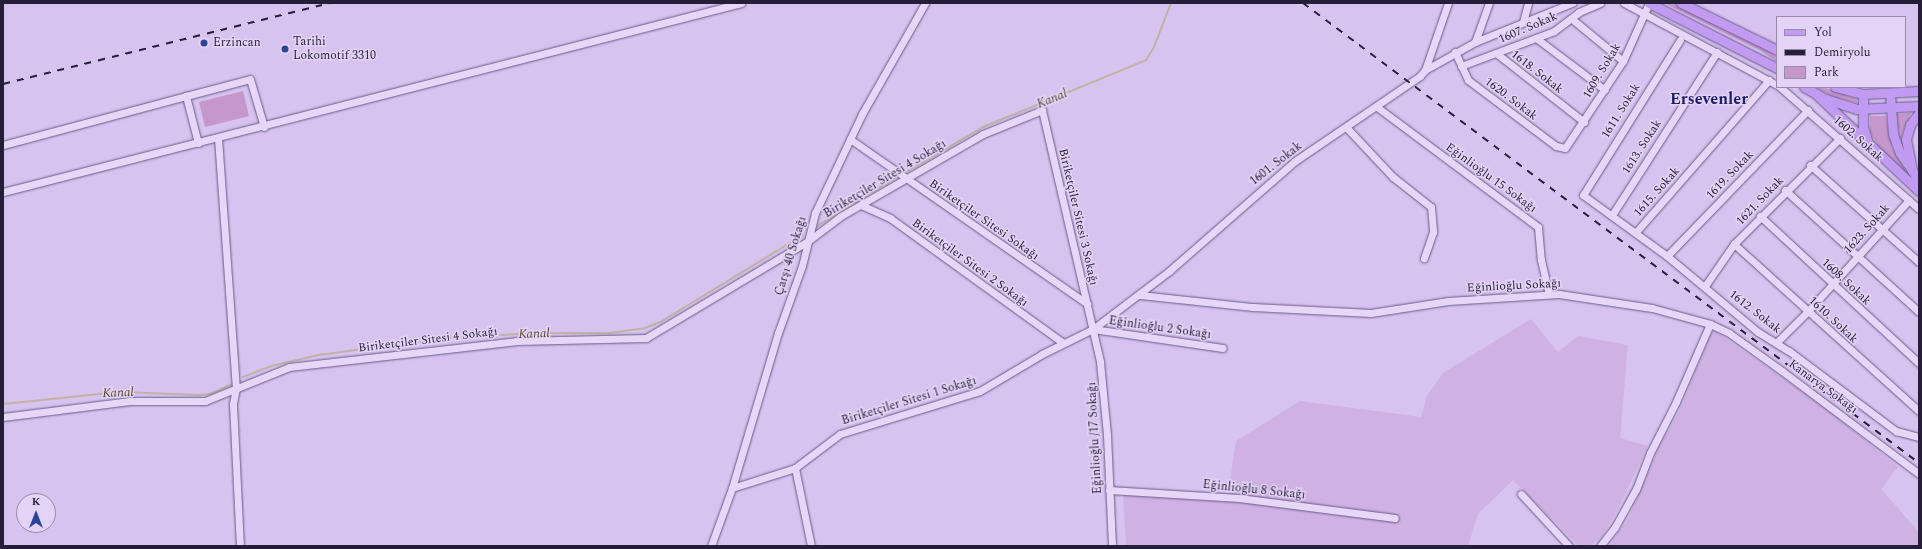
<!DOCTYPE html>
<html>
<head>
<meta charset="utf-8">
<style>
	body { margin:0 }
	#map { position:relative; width:1922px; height:549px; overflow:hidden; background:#d7c3ef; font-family:Spectral,serif }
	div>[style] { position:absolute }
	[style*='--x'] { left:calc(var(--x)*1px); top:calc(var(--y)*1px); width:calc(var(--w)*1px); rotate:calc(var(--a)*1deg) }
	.farmland>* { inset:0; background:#cfb1e4 }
	.green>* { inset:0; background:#c697cd }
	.stream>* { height:2px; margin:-1px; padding:0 1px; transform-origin:1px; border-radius:1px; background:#c2b2a5 }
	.roads { filter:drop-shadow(0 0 1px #675a89) drop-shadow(0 0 1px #675a89) }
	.minor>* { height:7px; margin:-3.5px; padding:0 3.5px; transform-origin:3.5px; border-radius:3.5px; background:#e6d7f9 }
	.major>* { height:9px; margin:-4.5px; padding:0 4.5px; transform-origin:4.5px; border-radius:4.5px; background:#c19bf2 }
	.rail>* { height:2px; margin-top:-1px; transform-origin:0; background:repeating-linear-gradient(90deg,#241e39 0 7px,transparent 0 14px) }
	.dots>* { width:11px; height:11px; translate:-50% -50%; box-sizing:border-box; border:2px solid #e3d3f6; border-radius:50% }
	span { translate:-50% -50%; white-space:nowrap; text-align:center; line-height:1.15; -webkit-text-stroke:3px #e3d3f6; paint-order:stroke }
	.street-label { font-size:12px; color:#241e39 }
	.poi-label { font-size:12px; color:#241e39 }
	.left { translate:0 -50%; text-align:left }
	.water-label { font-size:13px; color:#594b2d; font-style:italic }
	.district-label { font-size:16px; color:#1d1f66; font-weight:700 }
	.frame { position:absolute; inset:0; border:4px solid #241e39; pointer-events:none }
	.legend { position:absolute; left:1776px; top:16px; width:130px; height:72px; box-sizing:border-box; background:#e3d3f6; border:1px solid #978baa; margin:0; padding:5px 7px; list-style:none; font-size:12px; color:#241e39 }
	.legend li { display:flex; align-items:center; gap:8px; height:20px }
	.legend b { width:20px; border:1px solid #978baa }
	.north { position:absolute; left:16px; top:493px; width:40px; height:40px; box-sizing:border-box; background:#e3d3f6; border:1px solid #978baa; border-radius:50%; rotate:0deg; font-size:11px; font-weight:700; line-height:16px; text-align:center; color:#241e39 }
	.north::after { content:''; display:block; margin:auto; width:14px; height:18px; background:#294599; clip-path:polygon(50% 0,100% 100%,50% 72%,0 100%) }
</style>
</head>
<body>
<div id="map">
	<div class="farmland">
		<div style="clip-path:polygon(1531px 319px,1558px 352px,1578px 336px,1628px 345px,1620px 438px,1648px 446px,1617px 511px,1602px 536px,1591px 546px,1579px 546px,1513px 480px,1478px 514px,1468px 546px,1126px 546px,1123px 493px,1227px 500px,1236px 441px,1300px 401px,1421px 417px,1427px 396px,1443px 373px)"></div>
		<div style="clip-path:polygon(1716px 332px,1822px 405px,1898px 467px,1881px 489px,1919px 532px,1919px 546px,1609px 546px,1628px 519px,1659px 447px,1679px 412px,1711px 333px)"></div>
	</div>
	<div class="green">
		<div style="clip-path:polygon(1664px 3px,1674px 3px,1751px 40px,1777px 56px,1777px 62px,1761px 51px)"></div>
		<div style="clip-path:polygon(1814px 87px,1823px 87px,1857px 99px,1857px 103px,1834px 97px)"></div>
		<div style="clip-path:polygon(243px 91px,249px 116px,205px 127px,199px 102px)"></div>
		<div style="clip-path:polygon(1911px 113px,1904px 129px,1900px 139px,1896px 114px)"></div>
		<div style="clip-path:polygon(1870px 116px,1886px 116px,1892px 148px,1915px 182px,1879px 149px,1870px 131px)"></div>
	</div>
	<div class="stream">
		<div style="--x:906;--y:172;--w:89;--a:-30.3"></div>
		<div style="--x:983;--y:127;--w:176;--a:-22.3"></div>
		<div style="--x:1146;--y:60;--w:15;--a:-58"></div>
		<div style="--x:1154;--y:47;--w:47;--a:-68.9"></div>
		<div style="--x:817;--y:226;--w:92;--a:-31.6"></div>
		<div style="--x:243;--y:377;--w:30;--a:-21"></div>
		<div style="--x:271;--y:366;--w:49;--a:-12.9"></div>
		<div style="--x:319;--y:355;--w:119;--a:-7.7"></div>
		<div style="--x:437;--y:339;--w:96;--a:-3.6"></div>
		<div style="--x:533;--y:333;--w:77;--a:0"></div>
		<div style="--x:610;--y:333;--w:35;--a:-8"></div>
		<div style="--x:645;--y:328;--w:18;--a:-22"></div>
		<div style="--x:662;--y:321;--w:165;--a:-31.4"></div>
		<div style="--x:3;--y:404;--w:117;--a:-5.9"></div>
		<div style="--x:119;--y:392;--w:80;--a:2.1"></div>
		<div style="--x:199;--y:395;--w:11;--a:-5"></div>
		<div style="--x:210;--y:394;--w:24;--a:-24"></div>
	</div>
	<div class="roads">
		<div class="minor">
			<div style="--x:1624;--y:3;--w:174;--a:28.2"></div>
			<div style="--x:1572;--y:19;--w:66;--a:39.5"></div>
			<div style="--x:1523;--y:22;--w:20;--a:-75"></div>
			<div style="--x:1536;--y:38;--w:86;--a:37"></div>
			<div style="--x:1680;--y:40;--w:183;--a:122"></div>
			<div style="--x:1583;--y:195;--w:104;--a:36"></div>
			<div style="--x:1667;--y:256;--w:119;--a:39.9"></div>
			<div style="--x:1758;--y:332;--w:36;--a:32"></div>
			<div style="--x:1789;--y:351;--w:134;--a:36.8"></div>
			<div style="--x:1896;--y:431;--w:24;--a:15"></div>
			<div style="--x:1475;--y:42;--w:41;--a:-70.3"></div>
			<div style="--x:1455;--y:52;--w:31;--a:65"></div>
			<div style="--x:1468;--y:80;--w:110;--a:36.9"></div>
			<div style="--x:1556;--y:146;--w:9;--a:13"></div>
			<div style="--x:1565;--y:148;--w:105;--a:-56.3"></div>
			<div style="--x:1623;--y:61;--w:64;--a:-65.9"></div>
			<div style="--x:1496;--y:53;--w:112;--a:38.1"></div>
			<div style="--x:1461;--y:66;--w:99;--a:-20.6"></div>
			<div style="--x:1554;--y:31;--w:31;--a:-37"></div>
			<div style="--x:1579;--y:12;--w:23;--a:-23"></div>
			<div style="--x:1425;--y:70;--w:57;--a:-29.2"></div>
			<div style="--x:1475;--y:42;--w:105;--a:-21.9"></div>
			<div style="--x:1780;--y:87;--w:185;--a:41.3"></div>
			<div style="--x:1377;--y:107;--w:201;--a:36.7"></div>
			<div style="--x:1538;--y:227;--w:33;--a:85"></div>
			<div style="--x:1541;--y:260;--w:35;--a:77"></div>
			<div style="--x:1346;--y:127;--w:69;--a:46.8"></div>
			<div style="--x:1393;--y:177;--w:48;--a:38.3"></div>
			<div style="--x:1431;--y:207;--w:25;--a:85"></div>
			<div style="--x:1433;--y:232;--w:28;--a:109"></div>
			<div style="--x:218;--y:138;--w:251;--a:85.9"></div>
			<div style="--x:236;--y:388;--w:16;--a:101"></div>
			<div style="--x:233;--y:404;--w:142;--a:87.2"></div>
			<div style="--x:850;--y:139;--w:289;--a:34.8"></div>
			<div style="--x:198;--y:143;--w:49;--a:-104.3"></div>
			<div style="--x:186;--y:96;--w:66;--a:-14.9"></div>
			<div style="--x:250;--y:79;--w:50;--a:73.7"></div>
			<div style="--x:3;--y:145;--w:189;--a:-15"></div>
			<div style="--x:1810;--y:165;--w:146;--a:41.7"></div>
			<div style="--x:1785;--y:190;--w:181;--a:42.3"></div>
			<div style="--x:3;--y:192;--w:762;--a:-14.36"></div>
			<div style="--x:861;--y:205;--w:32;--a:24"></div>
			<div style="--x:890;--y:218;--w:213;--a:35.8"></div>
			<div style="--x:1612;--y:215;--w:194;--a:-57.2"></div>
			<div style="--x:1760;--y:216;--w:217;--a:42.8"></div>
			<div style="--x:1636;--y:232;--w:202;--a:-48.8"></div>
			<div style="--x:1734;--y:244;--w:249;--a:42.1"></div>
			<div style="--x:1667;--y:256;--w:203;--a:-46"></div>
			<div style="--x:1705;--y:286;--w:51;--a:-55.4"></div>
			<div style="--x:1734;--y:244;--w:150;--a:-45"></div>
			<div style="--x:1140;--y:295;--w:114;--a:6.1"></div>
			<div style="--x:1253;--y:307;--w:118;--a:2.9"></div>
			<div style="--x:1371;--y:313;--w:78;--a:-8.9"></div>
			<div style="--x:1448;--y:301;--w:111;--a:-3.6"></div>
			<div style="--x:1559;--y:294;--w:94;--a:8.6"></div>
			<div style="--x:1652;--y:308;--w:60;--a:15.4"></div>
			<div style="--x:1710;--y:324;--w:85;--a:113.6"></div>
			<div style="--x:1676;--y:402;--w:57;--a:117"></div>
			<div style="--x:1650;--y:453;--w:39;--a:111"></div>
			<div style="--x:1636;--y:489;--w:43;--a:118.9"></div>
			<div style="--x:1615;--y:527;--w:24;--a:128"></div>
			<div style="--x:1710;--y:324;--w:21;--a:25"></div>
			<div style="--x:1729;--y:333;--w:65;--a:35.6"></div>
			<div style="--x:1782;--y:371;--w:171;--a:36.9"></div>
			<div style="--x:1093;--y:329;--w:131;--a:8.3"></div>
			<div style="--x:1776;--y:343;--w:45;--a:-45"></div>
			<div style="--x:1808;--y:311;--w:150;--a:-47.7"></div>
			<div style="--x:3;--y:417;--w:128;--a:-7.2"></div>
			<div style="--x:130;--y:401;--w:75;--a:0"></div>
			<div style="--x:205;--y:401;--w:91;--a:-22"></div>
			<div style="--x:289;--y:367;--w:228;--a:-6.5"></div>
			<div style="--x:516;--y:341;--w:130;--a:-1.3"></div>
			<div style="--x:646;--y:338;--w:189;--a:-30.9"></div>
			<div style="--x:808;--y:241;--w:41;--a:-37.1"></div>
			<div style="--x:841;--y:216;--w:164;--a:-30"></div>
			<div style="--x:983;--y:134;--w:64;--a:-22.1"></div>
			<div style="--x:1042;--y:110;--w:259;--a:77"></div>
			<div style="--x:1100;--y:362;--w:73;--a:84.5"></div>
			<div style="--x:1107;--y:435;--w:111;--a:87.4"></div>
			<div style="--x:795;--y:468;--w:80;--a:78.4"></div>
			<div style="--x:732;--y:488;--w:66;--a:-17.6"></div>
			<div style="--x:795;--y:468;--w:56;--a:-37.1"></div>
			<div style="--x:840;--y:434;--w:146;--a:-17.1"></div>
			<div style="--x:980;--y:391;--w:72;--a:-30.8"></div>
			<div style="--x:1042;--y:354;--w:57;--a:-26.1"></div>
			<div style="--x:1093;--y:329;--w:96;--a:-37.3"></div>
			<div style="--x:1169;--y:271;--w:167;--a:-41.1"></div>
			<div style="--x:1295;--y:161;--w:151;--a:-34.2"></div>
			<div style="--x:1420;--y:76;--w:8;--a:-50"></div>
			<div style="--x:1425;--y:70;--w:71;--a:-71.1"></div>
			<div style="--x:1109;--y:490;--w:130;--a:3.5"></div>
			<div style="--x:1239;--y:498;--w:157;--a:7.3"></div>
			<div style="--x:1521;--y:494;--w:71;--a:47.3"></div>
			<div style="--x:711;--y:546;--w:62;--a:-70.1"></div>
			<div style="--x:732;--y:488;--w:162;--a:-73.5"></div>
			<div style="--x:778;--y:333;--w:71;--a:-70.3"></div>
			<div style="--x:802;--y:266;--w:55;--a:-76.2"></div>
			<div style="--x:815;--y:213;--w:110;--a:-64.6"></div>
			<div style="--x:862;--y:114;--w:128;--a:-60.4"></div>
		</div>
		<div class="major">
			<div style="--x:1649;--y:3;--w:144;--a:26.9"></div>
			<div style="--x:1681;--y:3;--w:107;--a:26.1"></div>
			<div style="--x:1804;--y:87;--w:25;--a:29"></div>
			<div style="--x:1826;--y:99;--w:32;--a:18"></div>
			<div style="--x:1856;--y:109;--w:63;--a:-2.7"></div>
			<div style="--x:1835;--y:87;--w:29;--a:14"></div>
			<div style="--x:1863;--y:94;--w:56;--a:-3.1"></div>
			<div style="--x:1863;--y:94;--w:33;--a:90"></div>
			<div style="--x:1863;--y:127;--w:19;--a:72"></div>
			<div style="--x:1890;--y:94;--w:40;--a:85.7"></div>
			<div style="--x:1893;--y:134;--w:20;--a:70"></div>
			<div style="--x:1900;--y:153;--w:21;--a:55"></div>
			<div style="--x:1817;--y:95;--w:140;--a:43.3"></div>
			<div style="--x:1919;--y:113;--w:15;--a:127"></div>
			<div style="--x:1910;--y:125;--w:15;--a:106"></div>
			<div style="--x:1906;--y:139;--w:32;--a:79"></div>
			<div style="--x:1912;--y:170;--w:14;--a:60"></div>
		</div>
	</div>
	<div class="rail">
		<div style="--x:1303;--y:3;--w:769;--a:36.75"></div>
		<div style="--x:3;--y:84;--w:337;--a:-13.9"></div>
	</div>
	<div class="dots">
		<div style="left:204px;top:43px;background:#294599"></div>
		<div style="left:285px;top:49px;background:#294599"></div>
	</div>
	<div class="street-label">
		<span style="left:1528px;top:28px;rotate:-23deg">1607. Sokak</span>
		<span style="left:1602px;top:71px;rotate:-59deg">1609. Sokak</span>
		<span style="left:1537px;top:72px;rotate:38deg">1618. Sokak</span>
		<span style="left:1511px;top:99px;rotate:37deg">1620. Sokak</span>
		<span style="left:1621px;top:111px;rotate:-58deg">1611. Sokak</span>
		<span style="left:1858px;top:139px;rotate:42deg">1602. Sokak</span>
		<span style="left:1642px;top:147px;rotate:-57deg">1613. Sokak</span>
		<span style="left:1276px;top:164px;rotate:-38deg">1601. Sokak</span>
		<span style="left:1730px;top:175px;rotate:-46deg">1619. Sokak</span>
		<span style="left:1491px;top:178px;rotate:36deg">Eğinlioğlu 15 Sokağı</span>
		<span style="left:885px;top:179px;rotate:-31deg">Biriketçiler Sitesi 4 Sokağı</span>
		<span style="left:1657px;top:192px;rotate:-48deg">1615. Sokak</span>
		<span style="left:1760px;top:201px;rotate:-46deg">1621. Sokak</span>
		<span style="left:1078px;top:217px;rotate:77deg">Biriketçiler Sitesi 3 Sokağı</span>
		<span style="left:984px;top:220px;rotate:35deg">Biriketçiler Sitesi Sokağı</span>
		<span style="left:1867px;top:229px;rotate:-48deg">1623. Sokak</span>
		<span style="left:791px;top:256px;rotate:-73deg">Çarşı 40 Sokağı</span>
		<span style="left:970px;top:263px;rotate:36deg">Biriketçiler Sitesi 2 Sokağı</span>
		<span style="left:1846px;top:282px;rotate:43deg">1608. Sokak</span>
		<span style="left:1514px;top:286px;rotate:-3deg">Eğinlioğlu Sokağı</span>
		<span style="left:1755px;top:312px;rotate:38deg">1612. Sokak</span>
		<span style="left:1833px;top:320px;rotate:43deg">1610. Sokak</span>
		<span style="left:1160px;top:328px;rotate:8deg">Eğinlioğlu 2 Sokağı</span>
		<span style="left:428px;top:340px;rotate:-7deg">Biriketçiler Sitesi 4 Sokağı</span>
		<span style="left:1823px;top:387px;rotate:36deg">Kanarya Sokağı</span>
		<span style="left:909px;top:401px;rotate:-17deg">Biriketçiler Sitesi 1 Sokağı</span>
		<span style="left:1095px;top:438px;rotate:-93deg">Eğinlioğlu /17 Sokağı</span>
		<span style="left:1254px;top:490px;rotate:6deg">Eğinlioğlu 8 Sokağı</span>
	</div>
	<div class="poi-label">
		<span class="left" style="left:293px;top:49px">Tarihi<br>Lokomotif 3310</span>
		<span class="left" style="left:213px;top:43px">Erzincan</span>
	</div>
	<div class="water-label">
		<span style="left:1052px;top:99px;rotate:-22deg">Kanal</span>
		<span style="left:534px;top:334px;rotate:-2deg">Kanal</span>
		<span style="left:118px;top:393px;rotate:-2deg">Kanal</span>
	</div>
	<div class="district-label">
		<span style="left:1709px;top:99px">Ersevenler</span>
	</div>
	<div class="frame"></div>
	<ul class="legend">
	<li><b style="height:5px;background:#c19bf2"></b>Yol</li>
	<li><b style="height:5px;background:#241e39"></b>Demiryolu</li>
	<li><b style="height:11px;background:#c697cd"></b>Park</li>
	</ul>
	<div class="north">K</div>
</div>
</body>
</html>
